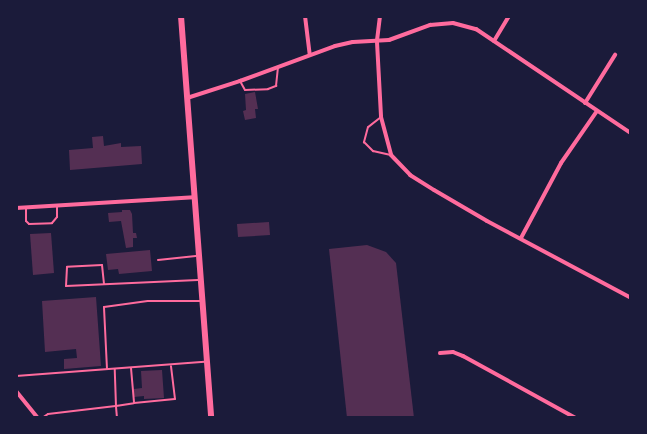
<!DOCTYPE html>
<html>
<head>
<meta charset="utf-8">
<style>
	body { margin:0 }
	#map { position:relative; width:647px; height:434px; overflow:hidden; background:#1b1b3a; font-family:"IBM Plex Sans",sans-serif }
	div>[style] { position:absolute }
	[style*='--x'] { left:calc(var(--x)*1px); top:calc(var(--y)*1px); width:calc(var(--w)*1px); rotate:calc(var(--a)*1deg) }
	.building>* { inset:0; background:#542f53 }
	.service>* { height:2px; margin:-1px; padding:0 1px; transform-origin:1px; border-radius:1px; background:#ff6b9d }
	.minor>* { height:4px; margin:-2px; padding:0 2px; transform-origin:2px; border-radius:2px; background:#ff6b9d }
	.primary>* { height:6px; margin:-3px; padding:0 3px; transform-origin:3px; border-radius:3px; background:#ff6b9d }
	span { translate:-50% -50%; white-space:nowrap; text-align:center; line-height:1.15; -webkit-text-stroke:4px #1b1b3a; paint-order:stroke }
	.frame { position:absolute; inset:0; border:18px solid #1b1b3a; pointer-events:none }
</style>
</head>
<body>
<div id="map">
	<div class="building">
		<div style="clip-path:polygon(255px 92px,258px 109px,255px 109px,256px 118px,245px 120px,243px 111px,246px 110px,245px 94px)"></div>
		<div style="clip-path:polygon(103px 136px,104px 146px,121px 143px,121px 147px,141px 146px,142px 164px,70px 170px,69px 150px,93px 148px,92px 137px)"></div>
		<div style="clip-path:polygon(122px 210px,130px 210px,132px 214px,133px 233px,136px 233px,137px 238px,133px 238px,133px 247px,126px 248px,121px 221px,109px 222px,108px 213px,122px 212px)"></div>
		<div style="clip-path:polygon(269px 222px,270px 235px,238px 237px,237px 224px)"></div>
		<div style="clip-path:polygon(51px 233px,54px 273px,33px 275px,30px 234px)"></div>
		<div style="clip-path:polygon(367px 245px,386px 252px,396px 263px,414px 418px,347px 418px,329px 249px)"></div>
		<div style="clip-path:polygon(150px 250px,152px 271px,119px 274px,118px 269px,108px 270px,106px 254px)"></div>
		<div style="clip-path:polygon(96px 297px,101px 366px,64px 369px,64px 359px,77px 358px,76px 349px,45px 352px,42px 301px)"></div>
		<div style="clip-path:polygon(162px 370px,164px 398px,144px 399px,144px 396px,134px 397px,134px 389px,142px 388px,141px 371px)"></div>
	</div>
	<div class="service">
		<div style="--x:240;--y:81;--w:10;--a:61"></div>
		<div style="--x:245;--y:90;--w:23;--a:-2"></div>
		<div style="--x:268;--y:89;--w:9;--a:-21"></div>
		<div style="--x:276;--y:86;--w:18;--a:-84"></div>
		<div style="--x:381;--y:117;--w:16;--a:142"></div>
		<div style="--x:368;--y:127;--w:16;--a:105"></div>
		<div style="--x:364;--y:142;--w:13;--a:45"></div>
		<div style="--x:373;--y:151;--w:17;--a:13"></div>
		<div style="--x:26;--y:207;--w:14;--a:90"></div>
		<div style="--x:26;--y:221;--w:4;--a:45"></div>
		<div style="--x:29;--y:224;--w:23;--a:-2"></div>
		<div style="--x:52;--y:223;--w:8;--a:-50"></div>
		<div style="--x:57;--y:217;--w:11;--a:-90"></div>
		<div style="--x:158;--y:260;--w:38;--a:-6"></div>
		<div style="--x:104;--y:284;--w:19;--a:-96"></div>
		<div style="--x:102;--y:265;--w:35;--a:177"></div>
		<div style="--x:67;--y:267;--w:19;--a:93"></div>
		<div style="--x:66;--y:286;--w:132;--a:-2.6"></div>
		<div style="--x:131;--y:368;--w:35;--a:85"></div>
		<div style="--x:134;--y:403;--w:41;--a:-5.6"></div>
		<div style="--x:175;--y:399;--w:33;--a:-97"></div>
		<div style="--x:107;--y:369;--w:62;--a:-92.8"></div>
		<div style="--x:104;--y:307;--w:44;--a:-7.8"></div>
		<div style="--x:148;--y:301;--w:53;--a:0"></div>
		<div style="--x:16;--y:376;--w:189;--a:-4.3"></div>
		<div style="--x:42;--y:418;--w:7;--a:-34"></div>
		<div style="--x:48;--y:414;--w:68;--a:-6.7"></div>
		<div style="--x:116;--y:406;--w:37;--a:-92"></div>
		<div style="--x:117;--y:418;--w:12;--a:-95"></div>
		<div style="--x:116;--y:406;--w:18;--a:-9"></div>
	</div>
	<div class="minor">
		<div style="--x:305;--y:16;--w:38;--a:83"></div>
		<div style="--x:380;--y:16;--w:26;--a:97"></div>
		<div style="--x:377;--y:42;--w:75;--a:86.9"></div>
		<div style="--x:381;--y:117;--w:39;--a:75"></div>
		<div style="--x:391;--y:155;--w:28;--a:46"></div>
		<div style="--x:410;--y:175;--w:28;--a:32"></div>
		<div style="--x:434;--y:190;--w:61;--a:30.3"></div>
		<div style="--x:487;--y:221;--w:163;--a:28.1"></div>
		<div style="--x:494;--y:41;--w:29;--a:-59"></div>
		<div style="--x:187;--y:98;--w:56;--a:-17.8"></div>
		<div style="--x:240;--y:81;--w:101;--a:-20.2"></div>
		<div style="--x:335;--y:46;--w:18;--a:-13"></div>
		<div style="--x:353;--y:42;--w:36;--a:-3"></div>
		<div style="--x:389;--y:40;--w:44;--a:-20.1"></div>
		<div style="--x:430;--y:25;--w:23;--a:-5"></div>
		<div style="--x:453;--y:23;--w:24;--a:15"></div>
		<div style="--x:476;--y:29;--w:187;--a:33.9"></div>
		<div style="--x:585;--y:103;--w:57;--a:-58"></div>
		<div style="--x:16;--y:208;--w:178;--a:-3.5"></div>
		<div style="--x:521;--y:238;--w:85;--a:-61.9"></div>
		<div style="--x:561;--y:163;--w:63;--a:-55.3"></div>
		<div style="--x:440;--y:353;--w:13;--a:-4"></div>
		<div style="--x:453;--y:352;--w:11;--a:22"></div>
		<div style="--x:463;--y:356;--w:129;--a:28.8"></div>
		<div style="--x:16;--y:391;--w:35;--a:51"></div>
	</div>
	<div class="primary">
		<div style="--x:181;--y:16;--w:403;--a:85.7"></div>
	</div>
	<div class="frame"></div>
</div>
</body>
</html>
